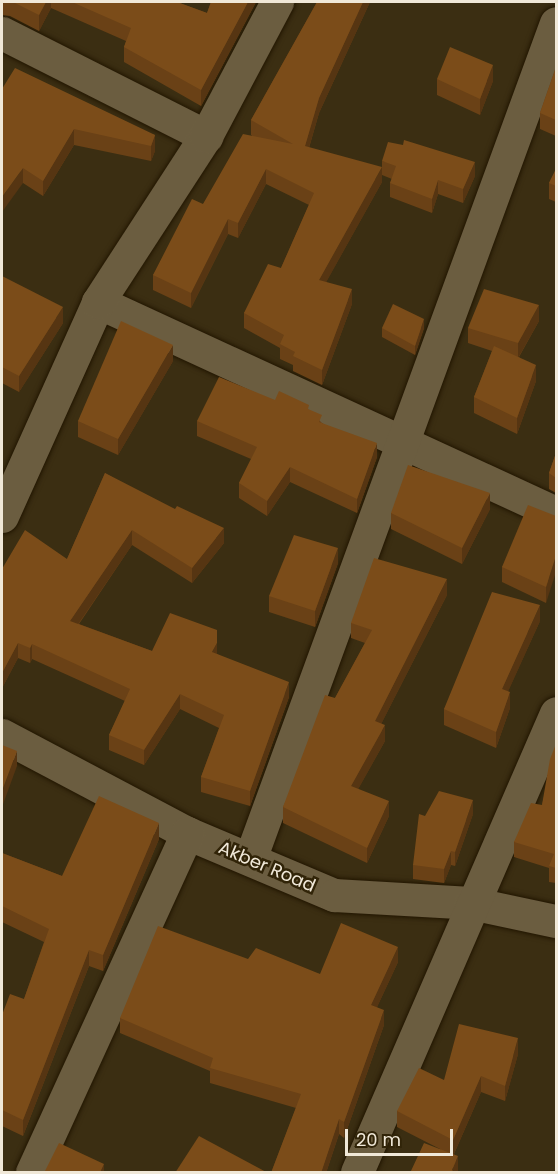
<!DOCTYPE html>
<html>
<head>
<meta charset="utf-8">
<style>
	body { margin:0 }
	#map { position:relative; width:558px; height:1174px; overflow:hidden; background:#3b2e12; font-family:Poppins,sans-serif }
	div>[style] { position:absolute }
	[style*='--x'] { left:calc(var(--x)*1px); top:calc(var(--y)*1px); width:calc(var(--w)*1px); rotate:calc(var(--a)*1deg) }
	.roads { filter:drop-shadow(0 0 2px #221600) drop-shadow(0 0 2px #221600) }
	.street>* { height:33px; margin:-16.5px; padding:0 16.5px; transform-origin:16.5px; border-radius:16.5px; background:#6b5d40 }
	.wall>* { inset:0; background:#6a4116 }
	.shaded-wall>* { inset:0; background:#563512 }
	.building>* { inset:0; background:#7b4c19 }
	span { translate:-50% -50%; white-space:nowrap; text-align:center; line-height:1.15; -webkit-text-stroke:5px #312408; paint-order:stroke }
	.street-label { font-size:18px; color:#f0e8d8 }
	.frame { position:absolute; inset:0; border:3px solid #f0e8d8; pointer-events:none }
	.scale { position:absolute; left:345px; top:1129px; width:108px; height:27px; box-sizing:border-box; border:3px solid #f0e8d8; border-top:0; padding-left:8px; font-size:18px; line-height:21px; white-space:nowrap; color:#f0e8d8; -webkit-text-stroke:4px #312408; paint-order:stroke }
</style>
</head>
<body>
<div id="map">
	<div class="roads">
		<div class="street">
			<div style="--x:2;--y:33;--w:229;--a:26.8"></div>
			<div style="--x:98;--y:302;--w:504;--a:24.74"></div>
			<div style="--x:2;--y:516;--w:235;--a:-65.8"></div>
			<div style="--x:98;--y:302;--w:198;--a:-57"></div>
			<div style="--x:206;--y:136;--w:152;--a:-62.1"></div>
			<div style="--x:2;--y:735;--w:209;--a:27.9"></div>
			<div style="--x:187;--y:833;--w:160;--a:22.9"></div>
			<div style="--x:334;--y:895;--w:137;--a:3.3"></div>
			<div style="--x:471;--y:903;--w:87;--a:12"></div>
			<div style="--x:250;--y:859;--w:890;--a:-69.9"></div>
			<div style="--x:32;--y:1172;--w:373;--a:-65.4"></div>
			<div style="--x:357;--y:1172;--w:500;--a:-66.56"></div>
		</div>
	</div>
	<div class="wall">
		<div style="clip-path:polygon(2px 2px,177px 2px,207px 13px,211px 2px,256px 2px,201px 106px,124px 62px,124px 47px,126px 41px,51px 8px,39px 31px,10px 16px,2px 15px)"></div>
		<div style="clip-path:polygon(317px 2px,370px 2px,319px 113px,309px 148px,382px 182px,326px 282px,352px 304px,322px 385px,293px 371px,293px 365px,280px 359px,280px 348px,244px 328px,244px 313px,281px 268px,309px 205px,266px 184px,238px 238px,228px 234px,191px 308px,153px 290px,153px 275px,252px 135px,251px 135px,251px 120px)"></div>
		<div style="clip-path:polygon(556px 67px,556px 136px,540px 129px,540px 113px)"></div>
		<div style="clip-path:polygon(437px 79px,493px 81px,480px 115px,437px 95px)"></div>
		<div style="clip-path:polygon(2px 89px,155px 135px,155px 151px,151px 161px,74px 145px,43px 196px,23px 183px)"></div>
		<div style="clip-path:polygon(382px 161px,475px 176px,463px 203px,438px 194px,432px 213px,390px 197px,390px 183px,392px 179px,382px 175px)"></div>
		<div style="clip-path:polygon(556px 169px,556px 202px,549px 199px,549px 183px)"></div>
		<div style="clip-path:polygon(2px 276px,63px 323px,19px 392px,2px 383px)"></div>
		<div style="clip-path:polygon(539px 321px,519px 357px,536px 381px,517px 434px,474px 413px,474px 397px,492px 351px,468px 343px,468px 328px)"></div>
		<div style="clip-path:polygon(382px 328px,424px 328px,415px 355px,382px 337px)"></div>
		<div style="clip-path:polygon(173px 361px,118px 455px,78px 437px,78px 421px)"></div>
		<div style="clip-path:polygon(275px 400px,309px 410px,322px 423px,377px 457px,357px 513px,290px 482px,267px 516px,239px 498px,239px 483px,251px 459px,197px 436px,197px 421px)"></div>
		<div style="clip-path:polygon(556px 453px,556px 493px,549px 489px,549px 473px)"></div>
		<div style="clip-path:polygon(105px 473px,224px 543px,192px 583px,132px 545px,79px 624px,152px 651px,217px 654px,289px 697px,250px 806px,201px 792px,201px 777px,219px 728px,180px 709px,144px 765px,109px 750px,109px 735px,125px 701px,32px 659px,30px 663px,18px 658px,2px 688px,2px 569px,67px 559px)"></div>
		<div style="clip-path:polygon(490px 509px,462px 564px,391px 529px,391px 513px)"></div>
		<div style="clip-path:polygon(556px 516px,546px 603px,502px 582px,502px 567px)"></div>
		<div style="clip-path:polygon(338px 563px,315px 627px,269px 612px,269px 596px)"></div>
		<div style="clip-path:polygon(447px 595px,381px 724px,385px 741px,358px 789px,389px 816px,367px 863px,283px 823px,283px 807px,335px 698px,365px 643px,351px 638px,351px 623px)"></div>
		<div style="clip-path:polygon(540px 621px,508px 691px,510px 708px,496px 748px,444px 725px,444px 709px)"></div>
		<div style="clip-path:polygon(556px 744px,556px 883px,549px 882px,549px 868px,514px 857px,514px 842px,542px 805px)"></div>
		<div style="clip-path:polygon(473px 814px,455px 866px,451px 865px,444px 883px,413px 879px,413px 865px)"></div>
		<div style="clip-path:polygon(159px 839px,103px 971px,89px 966px,23px 1136px,2px 1126px,2px 1015px,24px 999px,44px 942px,2px 922px,2px 853px,62px 876px)"></div>
		<div style="clip-path:polygon(248px 959px,320px 974px,398px 962px,377px 1007px,384px 1025px,344px 1138px,339px 1134px,326px 1173px,271px 1173px,296px 1108px,210px 1083px,210px 1071px,120px 1033px,120px 1018px)"></div>
		<div style="clip-path:polygon(518px 1054px,505px 1101px,481px 1092px,454px 1154px,458px 1171px,457px 1173px,440px 1149px,397px 1127px,397px 1111px,444px 1080px)"></div>
	</div>
	<div class="shaded-wall">
		<div style="clip-path:polygon(46px 2px,51px 2px,51px 8px,39px 31px,39px 15px)"></div>
		<div style="clip-path:polygon(248px 2px,256px 2px,201px 106px,201px 90px)"></div>
		<div style="clip-path:polygon(363px 2px,370px 2px,319px 113px,305px 161px,305px 146px,319px 98px)"></div>
		<div style="clip-path:polygon(493px 65px,493px 81px,480px 115px,480px 99px)"></div>
		<div style="clip-path:polygon(74px 129px,74px 145px,43px 196px,43px 181px)"></div>
		<div style="clip-path:polygon(155px 135px,155px 151px,151px 161px,151px 146px)"></div>
		<div style="clip-path:polygon(475px 162px,475px 176px,463px 203px,463px 189px)"></div>
		<div style="clip-path:polygon(382px 167px,382px 182px,319px 295px,319px 280px)"></div>
		<div style="clip-path:polygon(23px 168px,23px 183px,2px 212px,2px 197px)"></div>
		<div style="clip-path:polygon(266px 169px,266px 184px,238px 238px,238px 223px)"></div>
		<div style="clip-path:polygon(438px 180px,438px 194px,432px 213px,432px 199px)"></div>
		<div style="clip-path:polygon(228px 219px,228px 234px,191px 308px,191px 293px)"></div>
		<div style="clip-path:polygon(352px 289px,352px 304px,322px 385px,322px 370px)"></div>
		<div style="clip-path:polygon(539px 305px,539px 321px,518px 358px,518px 343px)"></div>
		<div style="clip-path:polygon(63px 307px,63px 323px,19px 392px,19px 376px)"></div>
		<div style="clip-path:polygon(424px 319px,424px 328px,415px 355px,415px 346px)"></div>
		<div style="clip-path:polygon(173px 345px,173px 361px,118px 455px,118px 439px)"></div>
		<div style="clip-path:polygon(536px 365px,536px 381px,517px 434px,517px 418px)"></div>
		<div style="clip-path:polygon(377px 443px,377px 457px,357px 513px,357px 499px)"></div>
		<div style="clip-path:polygon(290px 467px,290px 482px,267px 516px,267px 501px)"></div>
		<div style="clip-path:polygon(490px 493px,490px 509px,462px 564px,462px 548px)"></div>
		<div style="clip-path:polygon(224px 528px,224px 543px,192px 583px,192px 568px)"></div>
		<div style="clip-path:polygon(132px 530px,132px 545px,70px 636px,70px 621px)"></div>
		<div style="clip-path:polygon(338px 548px,338px 563px,315px 627px,315px 611px)"></div>
		<div style="clip-path:polygon(556px 556px,556px 572px,546px 603px,546px 587px)"></div>
		<div style="clip-path:polygon(447px 579px,447px 595px,375px 736px,375px 721px)"></div>
		<div style="clip-path:polygon(540px 605px,540px 621px,502px 705px,502px 689px)"></div>
		<div style="clip-path:polygon(18px 643px,18px 658px,2px 688px,2px 673px)"></div>
		<div style="clip-path:polygon(217px 643px,217px 658px,212px 652px)"></div>
		<div style="clip-path:polygon(32px 644px,32px 659px,30px 663px,30px 648px)"></div>
		<div style="clip-path:polygon(289px 682px,289px 697px,250px 806px,250px 791px)"></div>
		<div style="clip-path:polygon(510px 692px,510px 708px,496px 748px,496px 732px)"></div>
		<div style="clip-path:polygon(180px 694px,180px 709px,144px 765px,144px 750px)"></div>
		<div style="clip-path:polygon(385px 725px,385px 741px,351px 802px,351px 786px)"></div>
		<div style="clip-path:polygon(17px 751px,17px 766px,2px 807px,2px 791px)"></div>
		<div style="clip-path:polygon(473px 800px,473px 814px,455px 866px,455px 852px)"></div>
		<div style="clip-path:polygon(389px 801px,389px 816px,367px 863px,367px 848px)"></div>
		<div style="clip-path:polygon(159px 823px,159px 839px,103px 971px,103px 955px)"></div>
		<div style="clip-path:polygon(451px 851px,451px 865px,444px 883px,444px 869px)"></div>
		<div style="clip-path:polygon(398px 947px,398px 962px,371px 1020px,371px 1005px)"></div>
		<div style="clip-path:polygon(89px 950px,89px 966px,23px 1136px,23px 1120px)"></div>
		<div style="clip-path:polygon(384px 1010px,384px 1025px,344px 1138px,344px 1122px)"></div>
		<div style="clip-path:polygon(518px 1038px,518px 1054px,505px 1101px,505px 1086px)"></div>
		<div style="clip-path:polygon(481px 1076px,481px 1092px,453px 1156px,453px 1140px)"></div>
		<div style="clip-path:polygon(339px 1119px,339px 1134px,326px 1173px,321px 1173px)"></div>
		<div style="clip-path:polygon(458px 1156px,458px 1171px,457px 1173px,452px 1170px)"></div>
		<div style="clip-path:polygon(104px 1164px,104px 1173px,100px 1173px)"></div>
	</div>
	<div class="building">
		<div style="clip-path:polygon(13px 2px,46px 2px,39px 15px)"></div>
		<div style="clip-path:polygon(72px 2px,177px 2px,207px 13px,211px 2px,248px 2px,201px 90px,124px 47px,131px 28px)"></div>
		<div style="clip-path:polygon(317px 2px,363px 2px,319px 98px,305px 146px,382px 167px,319px 280px,352px 289px,322px 370px,293px 356px,295px 352px,280px 344px,284px 335px,244px 313px,268px 264px,281px 268px,314px 193px,266px 169px,238px 223px,228px 219px,191px 293px,153px 275px,192px 199px,203px 204px,243px 134px,293px 144px,251px 120px)"></div>
		<div style="clip-path:polygon(450px 47px,493px 65px,480px 99px,437px 79px)"></div>
		<div style="clip-path:polygon(556px 67px,556px 120px,540px 113px)"></div>
		<div style="clip-path:polygon(15px 68px,155px 135px,151px 146px,74px 129px,43px 181px,23px 168px,2px 197px,2px 89px)"></div>
		<div style="clip-path:polygon(404px 140px,475px 162px,463px 189px,438px 180px,432px 199px,390px 183px,396px 166px,382px 161px,388px 142px,403px 145px)"></div>
		<div style="clip-path:polygon(556px 169px,556px 186px,549px 183px)"></div>
		<div style="clip-path:polygon(2px 276px,63px 307px,19px 376px,2px 367px)"></div>
		<div style="clip-path:polygon(484px 289px,539px 305px,518px 343px,468px 328px)"></div>
		<div style="clip-path:polygon(393px 304px,424px 319px,415px 346px,382px 328px)"></div>
		<div style="clip-path:polygon(121px 321px,173px 345px,118px 439px,78px 421px)"></div>
		<div style="clip-path:polygon(494px 346px,536px 365px,517px 418px,474px 397px)"></div>
		<div style="clip-path:polygon(219px 377px,275px 400px,279px 391px,309px 405px,308px 409px,322px 415px,319px 422px,377px 443px,357px 499px,290px 467px,267px 501px,239px 483px,257px 447px,197px 421px)"></div>
		<div style="clip-path:polygon(556px 453px,556px 478px,549px 473px)"></div>
		<div style="clip-path:polygon(408px 465px,490px 493px,462px 548px,391px 513px)"></div>
		<div style="clip-path:polygon(105px 473px,175px 509px,177px 506px,224px 528px,192px 568px,132px 530px,70px 621px,152px 651px,170px 613px,217px 630px,217px 643px,212px 652px,289px 682px,250px 791px,201px 777px,224px 715px,180px 694px,144px 750px,109px 735px,130px 689px,32px 644px,30px 648px,18px 643px,2px 673px,2px 569px,25px 530px,67px 559px)"></div>
		<div style="clip-path:polygon(528px 505px,556px 516px,556px 556px,546px 587px,502px 567px)"></div>
		<div style="clip-path:polygon(294px 535px,338px 548px,315px 611px,269px 596px)"></div>
		<div style="clip-path:polygon(374px 558px,447px 579px,375px 721px,385px 725px,351px 786px,389px 801px,367px 848px,283px 807px,325px 695px,335px 698px,372px 630px,351px 623px)"></div>
		<div style="clip-path:polygon(492px 592px,540px 605px,502px 689px,510px 692px,496px 732px,444px 709px)"></div>
		<div style="clip-path:polygon(556px 744px,556px 868px,549px 866px,554px 854px,514px 842px,531px 803px,542px 805px,550px 759px)"></div>
		<div style="clip-path:polygon(2px 745px,17px 751px,2px 791px)"></div>
		<div style="clip-path:polygon(439px 791px,473px 800px,455px 852px,451px 851px,444px 869px,413px 865px,419px 814px,425px 816px)"></div>
		<div style="clip-path:polygon(99px 796px,159px 823px,103px 955px,89px 950px,23px 1120px,2px 1110px,2px 1038px,3px 1034px,2px 1034px,2px 1015px,10px 994px,24px 999px,49px 929px,2px 906px,2px 853px,62px 876px)"></div>
		<div style="clip-path:polygon(341px 923px,398px 947px,371px 1005px,384px 1010px,344px 1122px,339px 1119px,321px 1173px,271px 1173px,301px 1094px,210px 1068px,213px 1058px,120px 1018px,158px 926px,248px 959px,256px 948px,320px 974px)"></div>
		<div style="clip-path:polygon(459px 1024px,518px 1038px,505px 1086px,481px 1076px,453px 1140px,397px 1111px,419px 1068px,444px 1080px)"></div>
		<div style="clip-path:polygon(199px 1136px,268px 1173px,175px 1173px)"></div>
		<div style="clip-path:polygon(59px 1143px,104px 1164px,100px 1173px,44px 1173px)"></div>
		<div style="clip-path:polygon(424px 1143px,458px 1156px,452px 1170px,456px 1173px,410px 1173px)"></div>
	</div>
	<div class="street-label">
		<span style="left:267px;top:867px;rotate:23deg">Akber Road</span>
	</div>
	<div class="frame"></div>
	<div class="scale">20 m</div>
</div>
</body>
</html>
